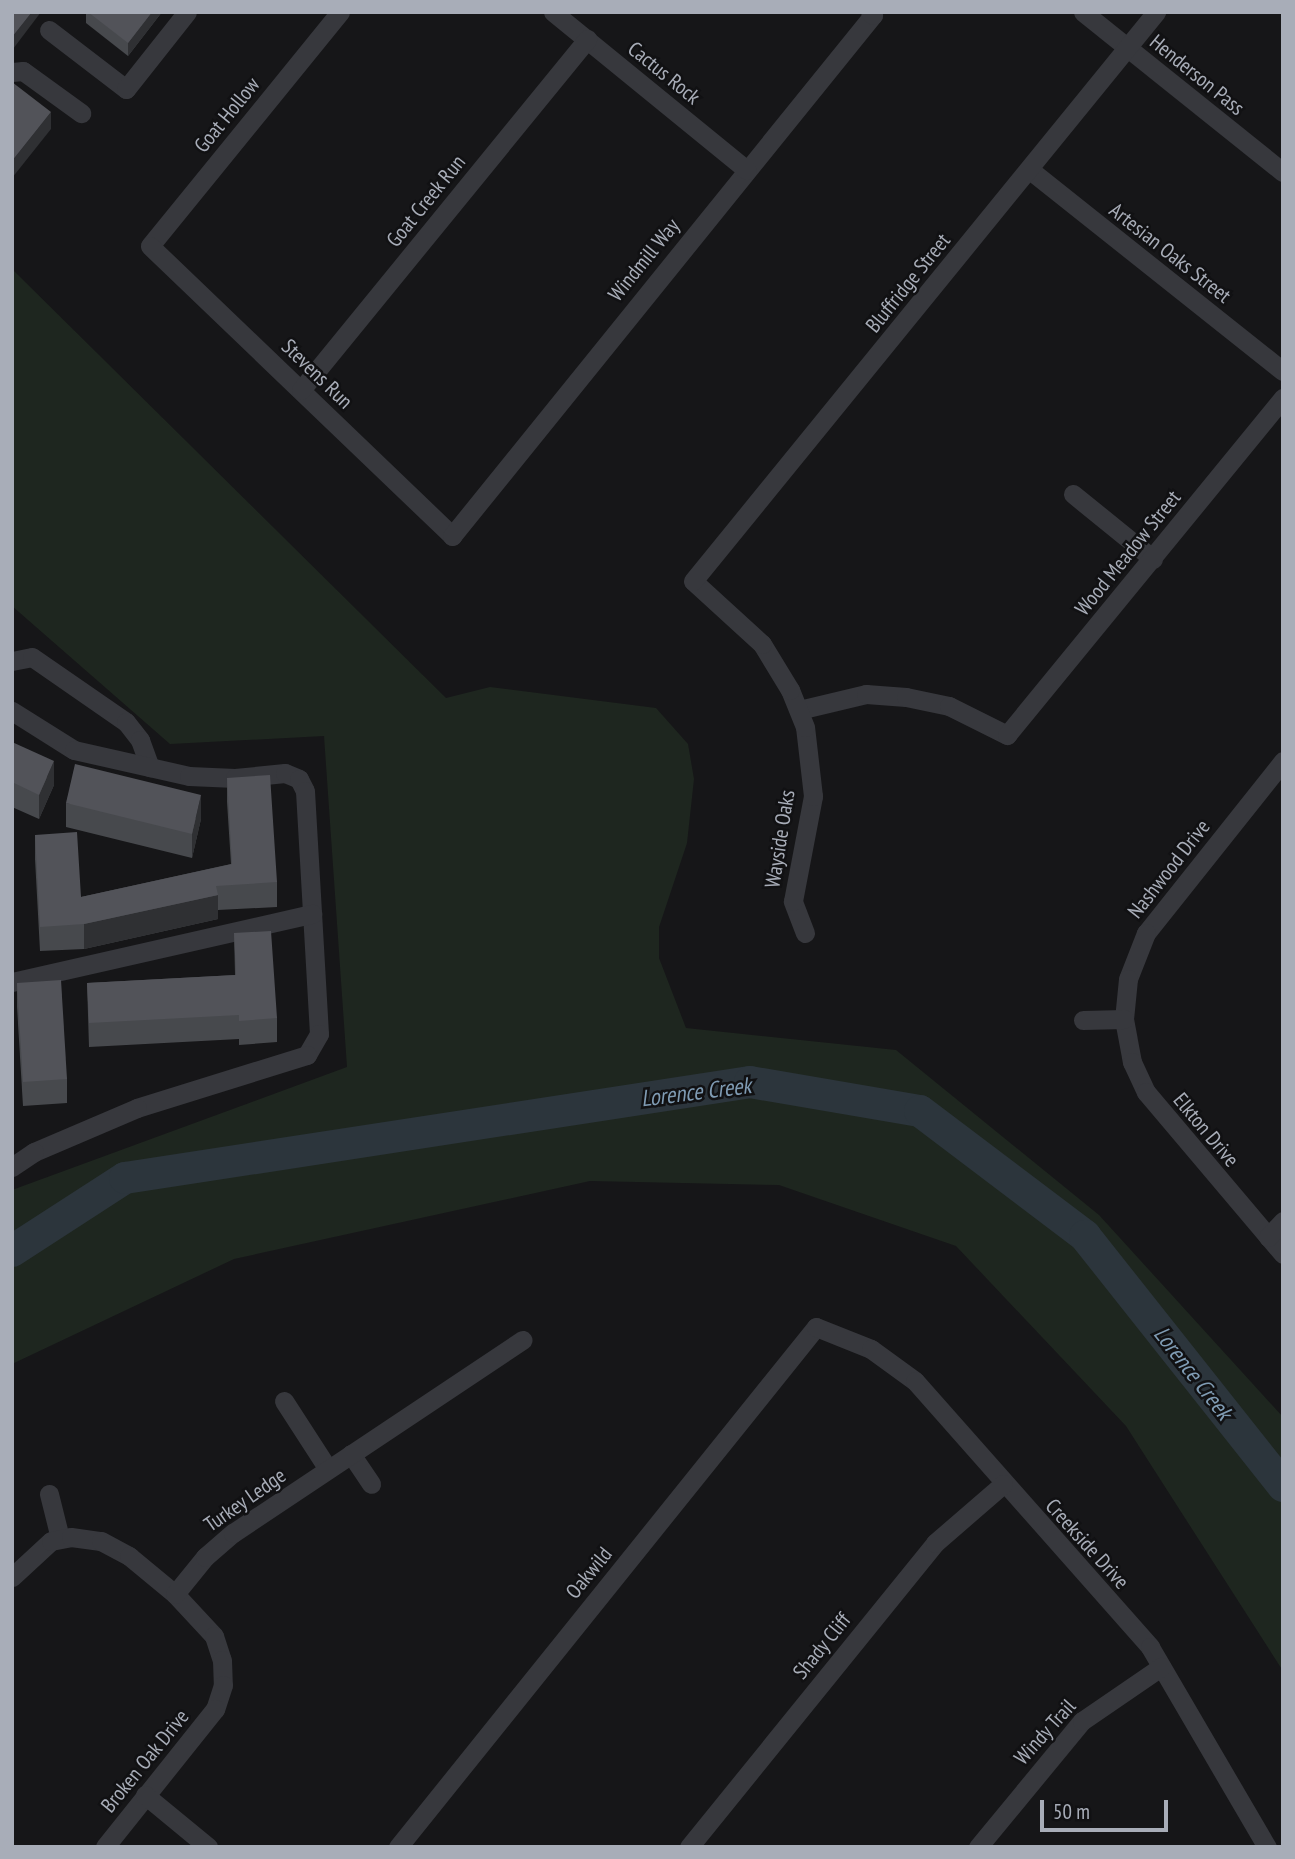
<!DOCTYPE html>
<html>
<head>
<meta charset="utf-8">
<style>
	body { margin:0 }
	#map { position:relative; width:1295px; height:1859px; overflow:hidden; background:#161618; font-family:"PT Sans Narrow",sans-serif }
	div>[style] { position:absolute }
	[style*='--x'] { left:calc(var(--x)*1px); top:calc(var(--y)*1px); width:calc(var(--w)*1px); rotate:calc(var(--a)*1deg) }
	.green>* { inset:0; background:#1e261f }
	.river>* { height:32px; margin:-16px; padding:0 16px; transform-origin:16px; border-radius:16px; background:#2c353c }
	.minor>* { height:19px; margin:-9.5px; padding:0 9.5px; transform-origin:9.5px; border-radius:9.5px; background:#37383d }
	.wall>* { inset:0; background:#47494d }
	.shaded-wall>* { inset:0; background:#2f3033 }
	.building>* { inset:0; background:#525359 }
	span { translate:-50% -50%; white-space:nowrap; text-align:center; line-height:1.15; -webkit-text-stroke:5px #111113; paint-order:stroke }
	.street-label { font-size:21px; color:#a8adb8 }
	.water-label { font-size:23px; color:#7f9bb3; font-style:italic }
	.frame { position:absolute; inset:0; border:14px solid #a8adb8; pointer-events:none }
	.scale { position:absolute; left:1040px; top:1800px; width:128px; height:32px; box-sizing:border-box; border:4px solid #a8adb8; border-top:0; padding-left:9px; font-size:21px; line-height:24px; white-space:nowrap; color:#a8adb8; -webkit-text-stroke:5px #111113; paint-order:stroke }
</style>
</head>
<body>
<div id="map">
	<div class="green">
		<div style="clip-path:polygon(12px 269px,446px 698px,490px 687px,656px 708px,688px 744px,694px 779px,687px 843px,659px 927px,659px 958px,686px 1028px,896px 1050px,1099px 1215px,1283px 1417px,1283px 1671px,1126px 1426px,956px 1246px,779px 1185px,590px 1181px,234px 1259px,12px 1364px,12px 1190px,347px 1067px,324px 736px,170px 744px,12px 606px)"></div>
	</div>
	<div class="river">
		<div style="--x:12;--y:1251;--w:135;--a:-32.9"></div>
		<div style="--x:125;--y:1178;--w:632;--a:-8.73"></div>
		<div style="--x:750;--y:1082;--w:172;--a:9.7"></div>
		<div style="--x:920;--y:1111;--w:207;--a:37.1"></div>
		<div style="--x:1085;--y:1236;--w:319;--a:51.6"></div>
	</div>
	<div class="minor">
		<div style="--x:340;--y:12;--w:301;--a:129.1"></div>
		<div style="--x:150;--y:246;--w:419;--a:43.8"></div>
		<div style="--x:452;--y:536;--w:670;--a:-51.06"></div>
		<div style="--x:873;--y:15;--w:4;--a:-135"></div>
		<div style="--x:553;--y:12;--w:250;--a:39.2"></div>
		<div style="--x:1083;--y:12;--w:256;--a:38.7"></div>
		<div style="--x:49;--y:30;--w:97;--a:37.5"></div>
		<div style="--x:126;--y:89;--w:98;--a:-51.6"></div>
		<div style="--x:12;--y:72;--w:11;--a:-5"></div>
		<div style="--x:23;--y:71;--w:72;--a:35.9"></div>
		<div style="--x:1030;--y:170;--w:323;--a:38.5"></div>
		<div style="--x:301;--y:390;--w:453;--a:-50.8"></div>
		<div style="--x:1073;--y:494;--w:103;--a:39.1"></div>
		<div style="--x:12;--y:661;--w:20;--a:-11"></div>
		<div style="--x:32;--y:657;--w:114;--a:34.7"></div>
		<div style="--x:126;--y:722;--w:23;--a:52"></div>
		<div style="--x:140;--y:740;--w:29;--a:70"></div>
		<div style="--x:799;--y:710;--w:69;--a:-13.4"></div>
		<div style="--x:866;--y:694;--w:40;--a:4.3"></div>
		<div style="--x:906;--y:697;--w:44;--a:11.8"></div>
		<div style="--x:949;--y:706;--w:65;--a:26.6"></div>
		<div style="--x:1007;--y:735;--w:436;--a:-50.7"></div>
		<div style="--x:12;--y:711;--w:73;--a:32.2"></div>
		<div style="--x:74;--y:750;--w:118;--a:12.7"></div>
		<div style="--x:189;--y:776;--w:46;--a:2.5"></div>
		<div style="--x:235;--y:778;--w:50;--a:-5.7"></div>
		<div style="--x:285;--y:773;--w:15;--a:23"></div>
		<div style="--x:299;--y:779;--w:13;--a:63"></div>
		<div style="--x:305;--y:791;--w:243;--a:86.7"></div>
		<div style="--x:319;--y:1034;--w:24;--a:120"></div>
		<div style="--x:307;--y:1055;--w:178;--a:162.7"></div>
		<div style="--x:137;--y:1108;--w:112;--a:156.9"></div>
		<div style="--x:34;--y:1152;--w:27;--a:146"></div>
		<div style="--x:1283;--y:761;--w:220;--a:128.5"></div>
		<div style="--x:1146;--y:933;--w:49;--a:111.4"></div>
		<div style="--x:1128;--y:979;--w:40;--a:95.7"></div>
		<div style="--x:1124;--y:1019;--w:44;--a:79.5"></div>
		<div style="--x:1132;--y:1062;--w:33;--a:65"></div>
		<div style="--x:1146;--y:1092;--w:212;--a:49.8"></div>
		<div style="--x:805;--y:933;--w:34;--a:-111"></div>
		<div style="--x:793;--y:901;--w:107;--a:-79.2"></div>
		<div style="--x:813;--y:796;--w:69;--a:-96.6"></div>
		<div style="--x:805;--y:727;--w:40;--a:-112"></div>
		<div style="--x:790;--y:690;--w:54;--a:-121.3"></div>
		<div style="--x:762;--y:644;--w:93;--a:-137.6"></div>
		<div style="--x:693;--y:581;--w:734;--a:-50.86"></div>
		<div style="--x:12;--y:982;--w:308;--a:-12.8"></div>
		<div style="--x:1083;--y:1020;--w:41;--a:-1.4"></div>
		<div style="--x:1268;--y:1237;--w:22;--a:-47"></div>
		<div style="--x:284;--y:1401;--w:81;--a:57.1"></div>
		<div style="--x:351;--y:1454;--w:36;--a:56"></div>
		<div style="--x:49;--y:1494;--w:45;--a:76"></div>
		<div style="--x:12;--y:1577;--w:53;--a:-42.7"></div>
		<div style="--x:51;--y:1541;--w:20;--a:-11"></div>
		<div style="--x:71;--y:1537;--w:30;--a:8"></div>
		<div style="--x:101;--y:1541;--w:32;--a:28"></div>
		<div style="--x:129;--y:1556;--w:60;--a:39.6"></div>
		<div style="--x:175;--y:1594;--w:57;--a:47.1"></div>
		<div style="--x:214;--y:1636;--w:25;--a:72"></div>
		<div style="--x:222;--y:1660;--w:25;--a:88"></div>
		<div style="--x:223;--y:1685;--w:25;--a:108"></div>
		<div style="--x:215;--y:1709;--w:176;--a:128.6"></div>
		<div style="--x:175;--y:1594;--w:48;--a:-51"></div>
		<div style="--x:205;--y:1557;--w:37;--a:-41"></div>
		<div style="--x:233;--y:1533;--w:348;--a:-33.7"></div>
		<div style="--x:145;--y:1795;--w:82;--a:39.5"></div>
		<div style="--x:398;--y:1847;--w:667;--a:-51.21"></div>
		<div style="--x:816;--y:1327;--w:59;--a:21.8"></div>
		<div style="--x:871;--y:1349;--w:54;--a:36"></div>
		<div style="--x:915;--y:1381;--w:355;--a:48.5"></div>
		<div style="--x:1150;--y:1647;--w:232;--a:59.7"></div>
		<div style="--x:689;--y:1847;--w:391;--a:-51"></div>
		<div style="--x:935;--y:1543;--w:90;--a:-40.9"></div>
		<div style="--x:978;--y:1847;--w:163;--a:-50.5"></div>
		<div style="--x:1082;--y:1721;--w:96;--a:-34.4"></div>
	</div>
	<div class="wall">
		<div style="clip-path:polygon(86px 12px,162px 12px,128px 56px,86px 23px)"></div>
		<div style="clip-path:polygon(12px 742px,54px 785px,39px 819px,12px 807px)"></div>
		<div style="clip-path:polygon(227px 778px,277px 882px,277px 907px,218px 910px,218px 919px,84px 949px,40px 951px,35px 859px,35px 835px,81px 897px,231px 864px,227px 802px)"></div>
		<div style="clip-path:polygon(66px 803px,201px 819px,192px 858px,66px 827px)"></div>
		<div style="clip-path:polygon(234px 933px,277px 1018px,277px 1042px,239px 1045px,239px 1039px,89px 1047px,87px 983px,235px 975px)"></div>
		<div style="clip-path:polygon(17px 983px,67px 1079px,67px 1103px,23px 1106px,17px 1007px)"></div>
	</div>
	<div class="shaded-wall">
		<div style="clip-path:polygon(32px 12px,41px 12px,13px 49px,13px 36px)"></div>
		<div style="clip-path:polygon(152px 12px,162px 12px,128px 56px,128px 43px)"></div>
		<div style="clip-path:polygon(51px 112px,51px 129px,12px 178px,12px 161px)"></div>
		<div style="clip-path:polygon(54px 761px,54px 785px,39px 819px,39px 795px)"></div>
		<div style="clip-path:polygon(201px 795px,201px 819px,192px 858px,192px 834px)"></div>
		<div style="clip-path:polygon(218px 895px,218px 919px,84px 949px,84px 924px)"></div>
	</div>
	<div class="building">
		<div style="clip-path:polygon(12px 12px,32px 12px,13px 36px,12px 35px)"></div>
		<div style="clip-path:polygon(88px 12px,152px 12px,128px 43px)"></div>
		<div style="clip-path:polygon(12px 82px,51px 112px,12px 161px)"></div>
		<div style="clip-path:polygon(12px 742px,54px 761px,39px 795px,12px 782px)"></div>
		<div style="clip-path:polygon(75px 764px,201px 795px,192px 834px,66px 803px)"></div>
		<div style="clip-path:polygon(270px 775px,277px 882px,216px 886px,218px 895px,84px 924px,40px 927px,35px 835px,77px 832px,81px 897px,232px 864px,227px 778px)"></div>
		<div style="clip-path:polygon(271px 931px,277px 1018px,239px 1021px,239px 1015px,89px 1023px,87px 983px,236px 975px,234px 933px)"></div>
		<div style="clip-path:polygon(61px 980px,67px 1079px,23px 1082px,17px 983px)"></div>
	</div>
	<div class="street-label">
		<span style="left:664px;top:73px;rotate:39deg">Cactus Rock</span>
		<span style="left:1197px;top:75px;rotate:39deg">Henderson Pass</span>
		<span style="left:227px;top:115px;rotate:-51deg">Goat Hollow</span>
		<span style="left:426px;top:201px;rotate:-51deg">Goat Creek Run</span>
		<span style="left:1170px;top:253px;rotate:38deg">Artesian Oaks Street</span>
		<span style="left:644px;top:260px;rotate:-51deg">Windmill Way</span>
		<span style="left:908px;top:283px;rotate:-51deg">Bluffridge Street</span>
		<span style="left:317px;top:374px;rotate:44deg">Stevens Run</span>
		<span style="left:1128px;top:553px;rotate:-51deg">Wood Meadow Street</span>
		<span style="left:780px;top:839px;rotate:-81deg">Wayside Oaks</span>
		<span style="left:1169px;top:869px;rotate:-52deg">Nashwood Drive</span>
		<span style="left:1206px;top:1130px;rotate:50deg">Elkton Drive</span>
		<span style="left:245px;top:1500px;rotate:-35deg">Turkey Ledge</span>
		<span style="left:1087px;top:1544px;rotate:48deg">Creekside Drive</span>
		<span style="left:589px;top:1573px;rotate:-51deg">Oakwild</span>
		<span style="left:822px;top:1646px;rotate:-51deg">Shady Cliff</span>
		<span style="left:1045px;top:1732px;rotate:-48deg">Windy Trail</span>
		<span style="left:145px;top:1761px;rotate:-51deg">Broken Oak Drive</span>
	</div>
	<div class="water-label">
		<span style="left:696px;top:1092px;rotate:-7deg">Lorence Creek</span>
		<span style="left:1193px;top:1373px;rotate:52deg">Lorence Creek</span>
	</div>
	<div class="frame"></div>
	<div class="scale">50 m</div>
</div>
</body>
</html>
